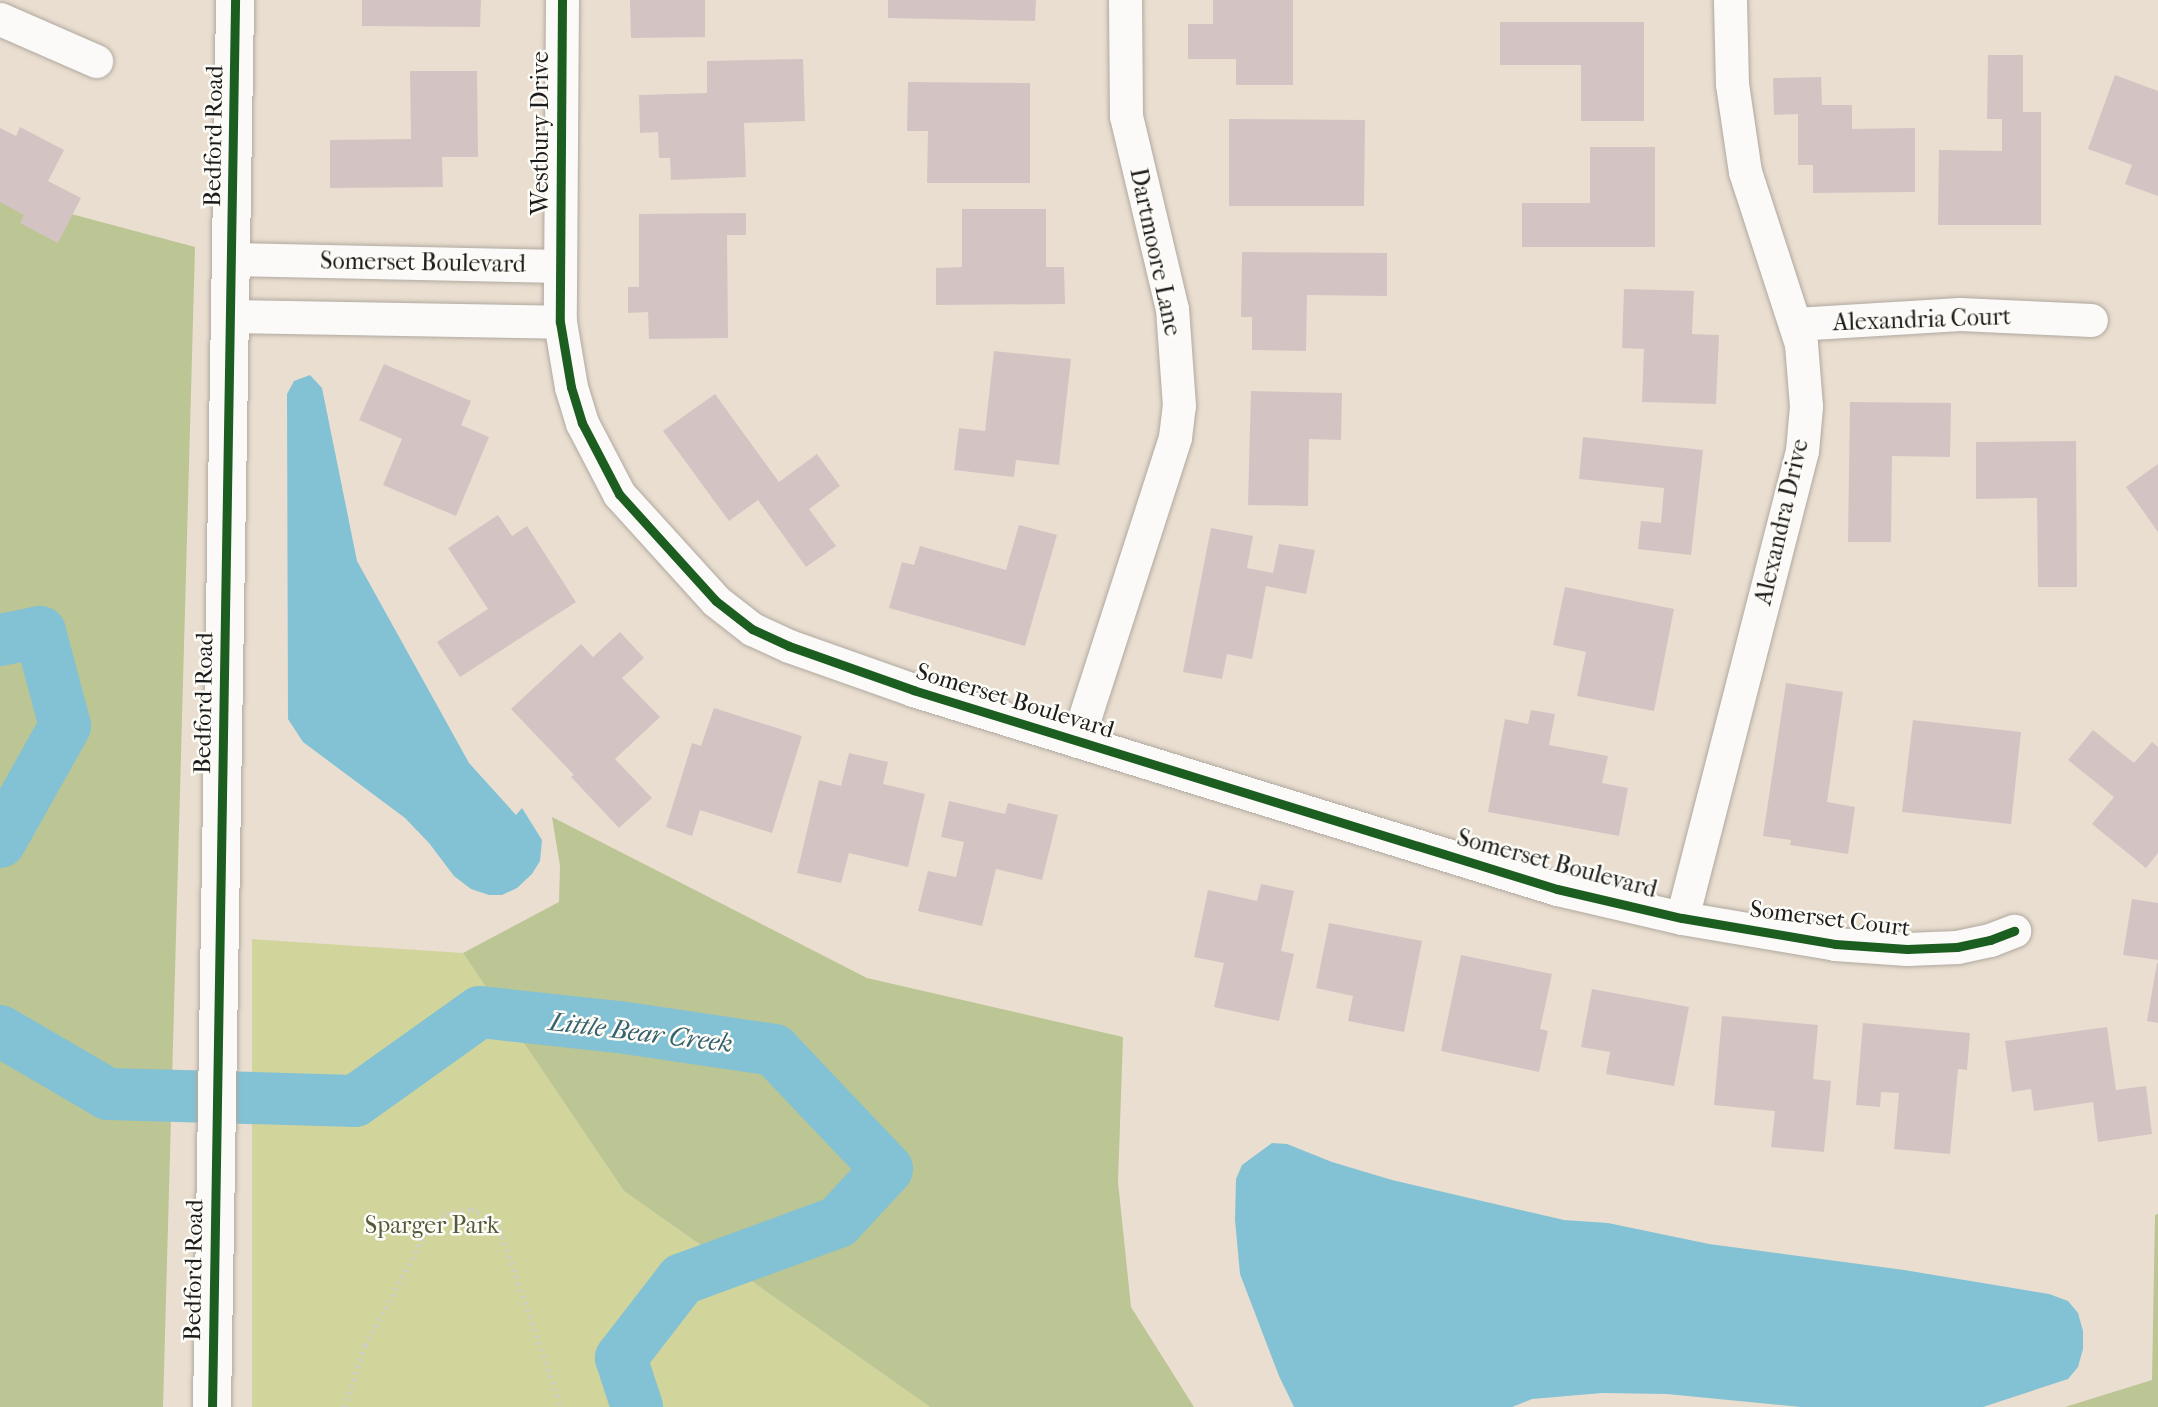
<!DOCTYPE html>
<html>
<head>
<meta charset="utf-8">
<style>
	body { margin:0 }
	#map { position:relative; width:2158px; height:1407px; overflow:hidden; background:#eaded0; font-family:"IM FELL French Canon",serif }
	div>[style] { position:absolute }
	[style*='--x'] { left:calc(var(--x)*1px); top:calc(var(--y)*1px); width:calc(var(--w)*1px); rotate:calc(var(--a)*1deg) }
	.green>* { inset:0; background:#d1d59b }
	.forest>* { inset:0; background:#bcc594 }
	.water>* { inset:0; background:#82c2d4 }
	.river>* { height:52px; margin:-26px; padding:0 26px; transform-origin:26px; border-radius:26px; background:#82c2d4 }
	.building>* { inset:0; background:#d3c4c3 }
	.path>* { height:4.5px; margin-top:-2.25px; transform-origin:0; background:repeating-linear-gradient(90deg,#d0ceca 0 2px,transparent 0 7px) }
	.roads { filter:drop-shadow(0 0 2px #b0a9a0) drop-shadow(0 0 2px #b0a9a0) }
	.street>* { height:33px; margin:-16.5px; padding:0 16.5px; transform-origin:16.5px; border-radius:16.5px; background:#fcfaf8 }
	.secondary>* { height:38px; margin:-19px; padding:0 19px; transform-origin:19px; border-radius:19px; background:#fcfaf8 }
	.cycleway>* { height:9px; margin:-4.5px; padding:0 4.5px; transform-origin:4.5px; border-radius:4.5px; background:#1b5e20 }
	span { translate:-50% -50%; white-space:nowrap; text-align:center; line-height:1.15; -webkit-text-stroke:5px #fdfcf7; paint-order:stroke }
	.street-label { font-size:24px; color:#1c1c1c }
	.park-label { font-size:24px; color:#545a39 }
	.water-label { font-size:26px; color:#36616f; font-style:italic }
</style>
</head>
<body>
<div id="map">
	<div class="green">
		<div style="clip-path:polygon(252px 939px,463px 953px,624px 1191px,930px 1407px,252px 1407px)"></div>
	</div>
	<div class="forest">
		<div style="clip-path:polygon(0 195px,195px 247px,163px 1407px,0 1407px)"></div>
		<div style="clip-path:polygon(552px 817px,867px 978px,1123px 1037px,1118px 1182px,1131px 1307px,1194px 1407px,930px 1407px,624px 1191px,463px 953px,559px 902px,560px 866px)"></div>
		<div style="clip-path:polygon(2158px 1214px,2158px 1407px,2065px 1407px,2152px 1380px,2155px 1215px)"></div>
	</div>
	<div class="water">
		<div style="clip-path:polygon(310px 375px,322px 388px,357px 561px,469px 763px,516px 815px,522px 808px,542px 840px,540px 861px,532px 874px,517px 888px,502px 895px,489px 895px,471px 889px,454px 876px,429px 843px,405px 818px,303px 742px,288px 719px,287px 394px,294px 381px)"></div>
		<div style="clip-path:polygon(1272px 1143px,1287px 1144px,1332px 1162px,1392px 1180px,1564px 1220px,1608px 1223px,1709px 1244px,1904px 1270px,2049px 1294px,2068px 1301px,2078px 1313px,2083px 1331px,2083px 1349px,2078px 1367px,2068px 1379px,1983px 1407px,1801px 1407px,1667px 1394px,1602px 1393px,1532px 1399px,1512px 1407px,1294px 1407px,1279px 1376px,1240px 1274px,1235px 1220px,1236px 1179px,1242px 1165px)"></div>
	</div>
	<div class="river">
		<div style="--x:0;--y:640;--w:41;--a:-11.3"></div>
		<div style="--x:40;--y:632;--w:97;--a:75.1"></div>
		<div style="--x:65;--y:726;--w:133;--a:119.3"></div>
		<div style="--x:0;--y:1031;--w:125;--a:30.3"></div>
		<div style="--x:108;--y:1094;--w:247;--a:1.6"></div>
		<div style="--x:355;--y:1101;--w:153;--a:-35.5"></div>
		<div style="--x:480;--y:1012;--w:140;--a:6.2"></div>
		<div style="--x:619;--y:1027;--w:157;--a:8.4"></div>
		<div style="--x:774;--y:1050;--w:164;--a:46.5"></div>
		<div style="--x:887;--y:1169;--w:72;--a:132.8"></div>
		<div style="--x:838;--y:1222;--w:166;--a:159.9"></div>
		<div style="--x:682;--y:1279;--w:100;--a:127.7"></div>
		<div style="--x:621;--y:1358;--w:52;--a:71.9"></div>
	</div>
	<div class="building">
		<div style="clip-path:polygon(362px 0,481px 0,480px 27px,362px 26px)"></div>
		<div style="clip-path:polygon(630px 0,705px 0,705px 37px,631px 38px)"></div>
		<div style="clip-path:polygon(888px 0,1036px 0,1035px 21px,888px 18px)"></div>
		<div style="clip-path:polygon(1213px 0,1293px 0,1293px 85px,1236px 85px,1236px 59px,1188px 59px,1188px 24px,1213px 24px)"></div>
		<div style="clip-path:polygon(1500px 22px,1644px 22px,1644px 121px,1581px 121px,1581px 65px,1500px 65px)"></div>
		<div style="clip-path:polygon(1988px 55px,2023px 55px,2023px 112px,2041px 112px,2041px 225px,1938px 225px,1939px 150px,2002px 151px,2002px 119px,1987px 119px)"></div>
		<div style="clip-path:polygon(803px 59px,805px 121px,744px 123px,746px 177px,671px 180px,670px 158px,659px 158px,658px 132px,640px 133px,639px 95px,707px 93px,707px 61px)"></div>
		<div style="clip-path:polygon(410px 71px,477px 71px,478px 157px,442px 157px,443px 187px,330px 188px,330px 140px,411px 139px)"></div>
		<div style="clip-path:polygon(2115px 75px,2158px 91px,2158px 196px,2125px 184px,2132px 165px,2088px 149px)"></div>
		<div style="clip-path:polygon(1821px 77px,1822px 105px,1852px 105px,1852px 129px,1915px 128px,1915px 192px,1813px 193px,1813px 165px,1798px 165px,1798px 114px,1774px 115px,1773px 78px)"></div>
		<div style="clip-path:polygon(908px 82px,1030px 83px,1030px 183px,927px 183px,928px 131px,907px 131px)"></div>
		<div style="clip-path:polygon(1229px 119px,1365px 120px,1364px 206px,1229px 206px)"></div>
		<div style="clip-path:polygon(20px 127px,64px 150px,48px 181px,81px 198px,58px 243px,20px 223px,24px 215px,0 202px,0 128px,16px 136px)"></div>
		<div style="clip-path:polygon(1590px 147px,1655px 147px,1655px 247px,1522px 247px,1522px 203px,1590px 203px)"></div>
		<div style="clip-path:polygon(962px 209px,1046px 209px,1046px 267px,1064px 267px,1065px 304px,936px 305px,936px 268px,962px 267px)"></div>
		<div style="clip-path:polygon(746px 213px,746px 235px,727px 235px,728px 338px,649px 339px,648px 312px,628px 313px,628px 287px,639px 287px,639px 214px)"></div>
		<div style="clip-path:polygon(1242px 252px,1387px 253px,1387px 296px,1307px 295px,1306px 351px,1252px 350px,1252px 317px,1241px 317px)"></div>
		<div style="clip-path:polygon(1624px 289px,1694px 291px,1692px 334px,1719px 335px,1716px 404px,1642px 402px,1644px 349px,1622px 348px)"></div>
		<div style="clip-path:polygon(994px 351px,1071px 359px,1059px 465px,1016px 460px,1014px 477px,954px 470px,959px 428px,985px 431px)"></div>
		<div style="clip-path:polygon(384px 364px,471px 401px,461px 425px,489px 437px,456px 516px,383px 485px,402px 439px,359px 420px)"></div>
		<div style="clip-path:polygon(1251px 391px,1342px 393px,1341px 440px,1309px 439px,1308px 506px,1248px 505px)"></div>
		<div style="clip-path:polygon(715px 394px,779px 482px,817px 454px,840px 486px,809px 509px,836px 546px,806px 567px,758px 500px,729px 521px,663px 431px)"></div>
		<div style="clip-path:polygon(1850px 402px,1951px 403px,1950px 457px,1892px 456px,1891px 542px,1848px 542px)"></div>
		<div style="clip-path:polygon(1583px 437px,1703px 450px,1691px 555px,1638px 549px,1641px 521px,1661px 523px,1664px 488px,1579px 479px)"></div>
		<div style="clip-path:polygon(2076px 441px,2077px 587px,2038px 587px,2037px 498px,1976px 499px,1976px 442px)"></div>
		<div style="clip-path:polygon(2158px 464px,2158px 532px,2126px 487px)"></div>
		<div style="clip-path:polygon(498px 515px,512px 536px,527px 526px,576px 602px,460px 677px,437px 642px,488px 609px,448px 548px)"></div>
		<div style="clip-path:polygon(1019px 525px,1057px 535px,1025px 646px,889px 608px,902px 562px,914px 565px,920px 546px,1006px 570px)"></div>
		<div style="clip-path:polygon(1211px 528px,1253px 536px,1247px 568px,1273px 573px,1279px 544px,1315px 550px,1306px 594px,1266px 586px,1252px 659px,1227px 654px,1222px 679px,1183px 672px)"></div>
		<div style="clip-path:polygon(1565px 587px,1674px 609px,1654px 711px,1577px 696px,1586px 652px,1553px 645px)"></div>
		<div style="clip-path:polygon(620px 632px,644px 658px,622px 678px,660px 717px,615px 759px,652px 798px,619px 828px,571px 777px,574px 775px,511px 709px,581px 644px,593px 657px)"></div>
		<div style="clip-path:polygon(1786px 683px,1843px 692px,1827px 802px,1855px 807px,1848px 854px,1790px 845px,1791px 840px,1763px 836px)"></div>
		<div style="clip-path:polygon(714px 708px,802px 736px,772px 833px,700px 810px,692px 836px,666px 827px,692px 743px,701px 746px)"></div>
		<div style="clip-path:polygon(1531px 710px,1555px 714px,1549px 745px,1608px 756px,1602px 783px,1628px 788px,1619px 836px,1488px 812px,1505px 719px,1528px 724px)"></div>
		<div style="clip-path:polygon(1913px 720px,2021px 732px,2011px 824px,1902px 812px)"></div>
		<div style="clip-path:polygon(2093px 730px,2134px 763px,2152px 742px,2158px 747px,2158px 853px,2146px 868px,2092px 824px,2114px 797px,2068px 760px)"></div>
		<div style="clip-path:polygon(849px 753px,888px 762px,883px 784px,925px 794px,908px 867px,849px 853px,841px 883px,797px 873px,819px 780px,841px 786px)"></div>
		<div style="clip-path:polygon(949px 801px,1005px 814px,1008px 803px,1058px 815px,1042px 880px,996px 869px,982px 926px,918px 911px,928px 871px,956px 877px,964px 842px,941px 837px)"></div>
		<div style="clip-path:polygon(1261px 884px,1294px 891px,1281px 951px,1294px 954px,1279px 1021px,1214px 1007px,1224px 963px,1194px 957px,1208px 890px,1257px 901px)"></div>
		<div style="clip-path:polygon(2132px 899px,2158px 903px,2158px 960px,2123px 955px)"></div>
		<div style="clip-path:polygon(1329px 923px,1422px 941px,1404px 1032px,1348px 1021px,1353px 996px,1316px 988px)"></div>
		<div style="clip-path:polygon(1461px 955px,1552px 974px,1540px 1029px,1548px 1031px,1539px 1072px,1441px 1051px)"></div>
		<div style="clip-path:polygon(2157px 963px,2158px 963px,2158px 1023px,2147px 1021px)"></div>
		<div style="clip-path:polygon(1592px 989px,1689px 1007px,1674px 1086px,1606px 1074px,1610px 1052px,1581px 1047px)"></div>
		<div style="clip-path:polygon(1722px 1016px,1818px 1025px,1813px 1079px,1831px 1081px,1824px 1152px,1771px 1147px,1775px 1111px,1714px 1105px)"></div>
		<div style="clip-path:polygon(1863px 1023px,1970px 1033px,1967px 1070px,1958px 1069px,1950px 1154px,1894px 1149px,1899px 1093px,1881px 1092px,1880px 1107px,1856px 1105px)"></div>
		<div style="clip-path:polygon(2107px 1027px,2116px 1090px,2146px 1086px,2152px 1134px,2098px 1142px,2093px 1102px,2034px 1111px,2031px 1089px,2012px 1092px,2005px 1041px)"></div>
	</div>
	<div class="path">
		<div style="--x:344;--y:1407;--w:65;--a:-71.3"></div>
		<div style="--x:365;--y:1345;--w:130;--a:-61.5"></div>
		<div style="--x:427;--y:1231;--w:27;--a:-42"></div>
		<div style="--x:447;--y:1213;--w:25;--a:-9"></div>
		<div style="--x:472;--y:1209;--w:30;--a:28"></div>
		<div style="--x:498;--y:1223;--w:194;--a:71.1"></div>
	</div>
	<div class="roads">
		<div class="street">
			<div style="--x:562;--y:0;--w:322;--a:90.4"></div>
			<div style="--x:560;--y:322;--w:66;--a:80.4"></div>
			<div style="--x:571;--y:387;--w:38;--a:73"></div>
			<div style="--x:582;--y:423;--w:80;--a:62.5"></div>
			<div style="--x:619;--y:494;--w:144;--a:47.8"></div>
			<div style="--x:716;--y:601;--w:46;--a:37.9"></div>
			<div style="--x:752;--y:629;--w:41;--a:24.7"></div>
			<div style="--x:789;--y:646;--w:132;--a:19.5"></div>
			<div style="--x:913;--y:690;--w:674;--a:17.17"></div>
			<div style="--x:1557;--y:889;--w:128;--a:13.1"></div>
			<div style="--x:1682;--y:918;--w:155;--a:9.6"></div>
			<div style="--x:1835;--y:944;--w:72;--a:4"></div>
			<div style="--x:1907;--y:949;--w:50;--a:-2.3"></div>
			<div style="--x:1957;--y:947;--w:34;--a:-12"></div>
			<div style="--x:1990;--y:940;--w:26;--a:-21"></div>
			<div style="--x:0;--y:19;--w:105;--a:23.6"></div>
			<div style="--x:231;--y:259;--w:329;--a:1.2"></div>
			<div style="--x:230;--y:316;--w:330;--a:1"></div>
			<div style="--x:1795;--y:324;--w:165;--a:-3.5"></div>
			<div style="--x:1960;--y:314;--w:131;--a:2.6"></div>
			<div style="--x:1077;--y:741;--w:319;--a:-72.1"></div>
			<div style="--x:1175;--y:437;--w:31;--a:-83"></div>
			<div style="--x:1179;--y:406;--w:97;--a:-94.1"></div>
			<div style="--x:1172;--y:309;--w:198;--a:-103.4"></div>
			<div style="--x:1126;--y:116;--w:116;--a:-90.5"></div>
			<div style="--x:1682;--y:918;--w:482;--a:-75.6"></div>
			<div style="--x:1802;--y:451;--w:45;--a:-84.9"></div>
			<div style="--x:1806;--y:406;--w:62;--a:-94.6"></div>
			<div style="--x:1801;--y:344;--w:181;--a:-108"></div>
			<div style="--x:1745;--y:172;--w:89;--a:-98.4"></div>
			<div style="--x:1732;--y:84;--w:84;--a:-91.4"></div>
		</div>
		<div class="secondary">
			<div style="--x:212;--y:1407;--w:1407;--a:-89.06"></div>
		</div>
	</div>
	<div class="cycleway">
		<div style="--x:562;--y:0;--w:322;--a:90.4"></div>
		<div style="--x:560;--y:322;--w:66;--a:80.4"></div>
		<div style="--x:571;--y:387;--w:38;--a:73"></div>
		<div style="--x:582;--y:423;--w:80;--a:62.5"></div>
		<div style="--x:619;--y:494;--w:144;--a:47.8"></div>
		<div style="--x:716;--y:601;--w:46;--a:37.9"></div>
		<div style="--x:752;--y:629;--w:41;--a:24.7"></div>
		<div style="--x:789;--y:646;--w:132;--a:19.5"></div>
		<div style="--x:913;--y:690;--w:674;--a:17.17"></div>
		<div style="--x:1557;--y:889;--w:128;--a:13.1"></div>
		<div style="--x:1682;--y:918;--w:155;--a:9.6"></div>
		<div style="--x:1835;--y:944;--w:72;--a:4"></div>
		<div style="--x:1907;--y:949;--w:50;--a:-2.3"></div>
		<div style="--x:1957;--y:947;--w:34;--a:-12"></div>
		<div style="--x:1990;--y:940;--w:26;--a:-21"></div>
		<div style="--x:212;--y:1407;--w:1407;--a:-89.06"></div>
	</div>
	<div class="street-label">
		<span style="left:541px;top:133px;rotate:-90deg">Westbury Drive</span>
		<span style="left:214px;top:136px;rotate:-89deg">Bedford Road</span>
		<span style="left:1155px;top:252px;rotate:78deg">Dartmoore Lane</span>
		<span style="left:423px;top:263px;rotate:1deg">Somerset Boulevard</span>
		<span style="left:1922px;top:320px;rotate:-2deg">Alexandria Court</span>
		<span style="left:1782px;top:522px;rotate:-77deg">Alexandra Drive</span>
		<span style="left:1015px;top:701px;rotate:17deg">Somerset Boulevard</span>
		<span style="left:204px;top:703px;rotate:-89deg">Bedford Road</span>
		<span style="left:1557px;top:864px;rotate:15deg">Somerset Boulevard</span>
		<span style="left:1830px;top:919px;rotate:7deg">Somerset Court</span>
		<span style="left:194px;top:1270px;rotate:-89deg">Bedford Road</span>
	</div>
	<div class="park-label">
		<span style="left:432px;top:1226px">Sparger Park</span>
	</div>
	<div class="water-label">
		<span style="left:641px;top:1033px;rotate:7deg">Little Bear Creek</span>
	</div>
</div>
</body>
</html>
